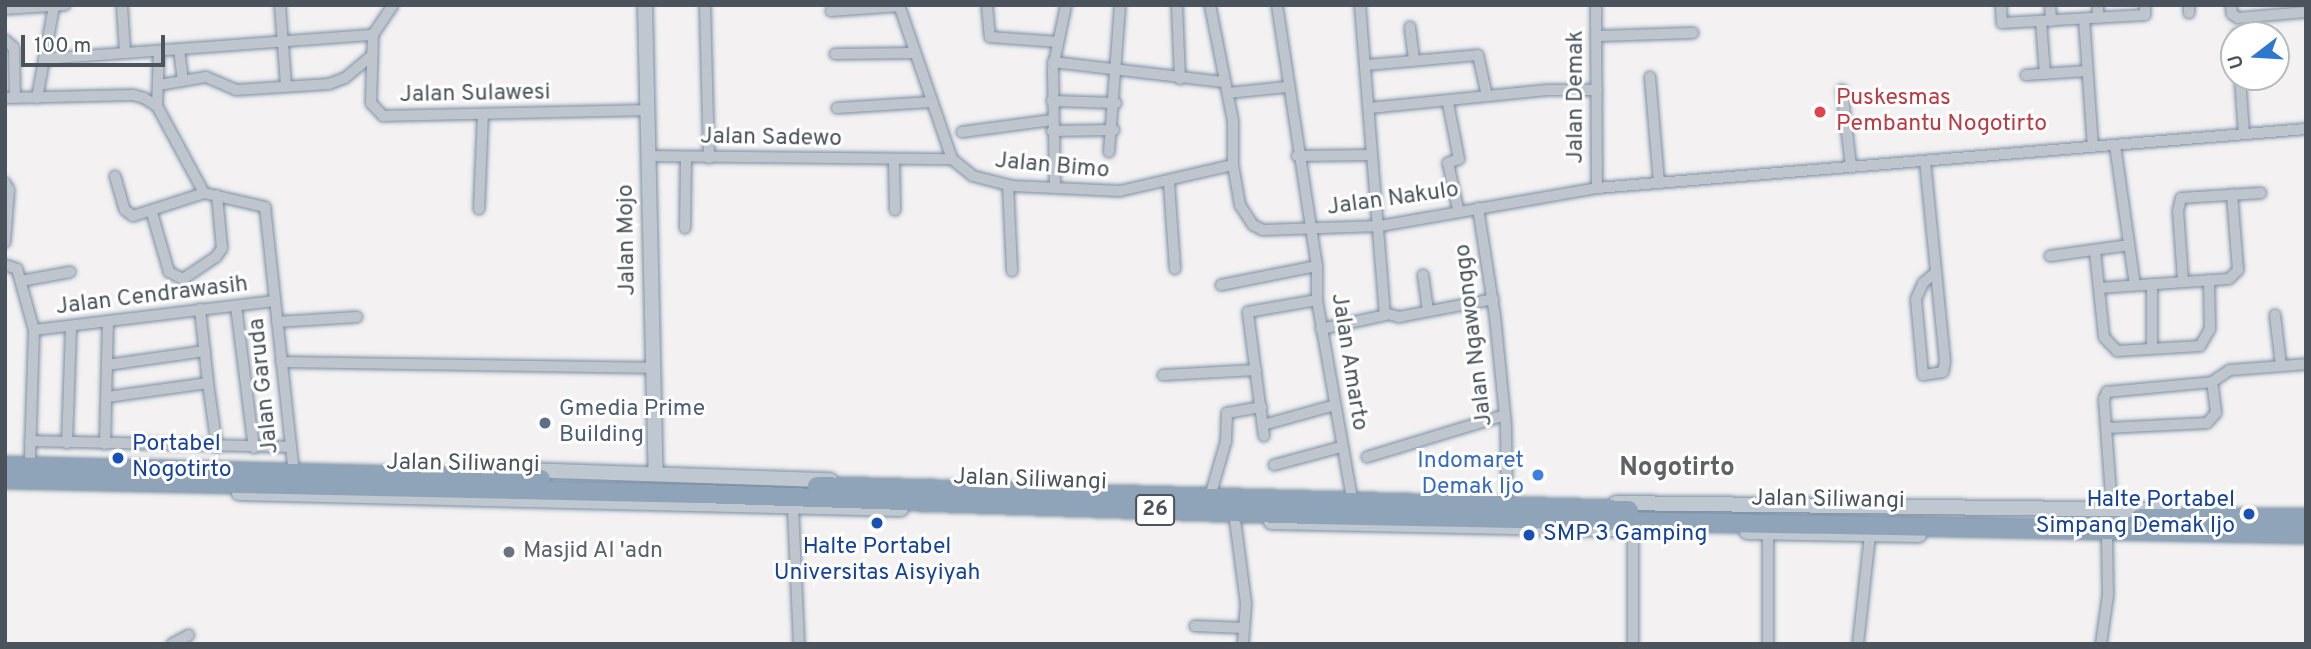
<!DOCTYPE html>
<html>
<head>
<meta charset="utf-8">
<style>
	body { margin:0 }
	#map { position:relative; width:2311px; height:649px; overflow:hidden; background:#f3f1f1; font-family:Overpass,sans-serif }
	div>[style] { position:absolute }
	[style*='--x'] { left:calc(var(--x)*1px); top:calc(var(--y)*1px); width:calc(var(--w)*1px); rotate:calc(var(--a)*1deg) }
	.roads { filter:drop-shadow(0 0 2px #7a8fa5) drop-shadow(0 0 2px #7a8fa5) }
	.street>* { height:10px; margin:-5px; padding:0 5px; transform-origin:5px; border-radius:5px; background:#bec5cc }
	.secondary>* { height:14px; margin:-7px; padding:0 7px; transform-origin:7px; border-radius:7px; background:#bfc7d0 }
	.highway>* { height:18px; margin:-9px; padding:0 9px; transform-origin:9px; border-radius:9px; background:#8fa4b9 }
	.dots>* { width:19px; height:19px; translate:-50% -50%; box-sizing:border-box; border:4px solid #fff; border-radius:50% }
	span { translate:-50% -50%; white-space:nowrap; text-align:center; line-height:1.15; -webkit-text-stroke:6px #fff; paint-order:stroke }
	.shield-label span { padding:2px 5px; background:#fff; border:2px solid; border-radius:5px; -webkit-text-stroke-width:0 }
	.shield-label { font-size:21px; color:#4b545c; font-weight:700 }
	.street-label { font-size:23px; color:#4b545c }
	.health-label { font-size:23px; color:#be3a42 }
	.left { translate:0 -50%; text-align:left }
	.service-label { font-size:23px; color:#4e5e75 }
	.transit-label { font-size:23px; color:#164399 }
	.right { translate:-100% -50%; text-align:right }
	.shop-label { font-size:23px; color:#366cbe }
	.worship-label { font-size:23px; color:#5b616d }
	.quarter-label { font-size:26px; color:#5e6165; font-weight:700 }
	.frame { position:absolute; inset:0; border:7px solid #4b545c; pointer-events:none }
	.north { position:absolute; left:2220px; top:21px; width:70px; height:70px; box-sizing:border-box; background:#fff; border:2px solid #b7bbbe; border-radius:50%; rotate:253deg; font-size:19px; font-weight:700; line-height:28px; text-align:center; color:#4b545c }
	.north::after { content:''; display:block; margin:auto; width:24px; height:32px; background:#3077ce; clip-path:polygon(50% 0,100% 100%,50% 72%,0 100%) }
	.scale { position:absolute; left:21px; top:35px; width:144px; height:32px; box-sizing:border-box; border:4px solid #4b545c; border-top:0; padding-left:9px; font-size:21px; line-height:24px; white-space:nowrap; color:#4b545c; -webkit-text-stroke:5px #fff; paint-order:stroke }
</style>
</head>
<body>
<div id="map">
	<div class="roads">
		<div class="street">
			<div style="--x:122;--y:5;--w:48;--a:86.4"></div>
			<div style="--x:280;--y:5;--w:80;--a:85.7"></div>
			<div style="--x:393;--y:5;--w:36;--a:124"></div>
			<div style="--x:373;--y:35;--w:68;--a:91.7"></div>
			<div style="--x:371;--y:103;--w:18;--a:47"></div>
			<div style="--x:383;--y:116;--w:264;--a:-1.3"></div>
			<div style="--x:705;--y:5;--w:153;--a:88.5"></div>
			<div style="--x:899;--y:5;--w:163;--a:71"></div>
			<div style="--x:952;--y:159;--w:27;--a:39"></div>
			<div style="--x:973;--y:176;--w:40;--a:14.4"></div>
			<div style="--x:1012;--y:186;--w:108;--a:2.7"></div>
			<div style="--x:1120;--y:191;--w:116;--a:-13"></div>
			<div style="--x:987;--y:5;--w:32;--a:85"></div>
			<div style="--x:990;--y:37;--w:68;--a:4.2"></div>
			<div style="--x:1177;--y:5;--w:74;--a:87.7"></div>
			<div style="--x:1210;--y:5;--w:118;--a:78.8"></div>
			<div style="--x:1233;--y:121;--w:44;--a:90"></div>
			<div style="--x:1233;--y:165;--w:41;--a:80.1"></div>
			<div style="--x:1240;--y:205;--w:24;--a:57"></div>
			<div style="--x:1253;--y:225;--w:11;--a:27"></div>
			<div style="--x:1263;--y:230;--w:117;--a:-2"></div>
			<div style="--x:1380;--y:226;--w:220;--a:-9.9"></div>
			<div style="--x:1597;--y:188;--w:711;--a:-4.76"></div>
			<div style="--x:1277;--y:5;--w:264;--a:81.3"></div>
			<div style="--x:1317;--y:266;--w:34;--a:90"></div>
			<div style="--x:1317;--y:300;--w:201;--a:80"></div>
			<div style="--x:1360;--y:5;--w:309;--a:85.4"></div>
			<div style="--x:1385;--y:313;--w:15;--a:16"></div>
			<div style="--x:1399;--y:317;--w:96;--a:-10.8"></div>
			<div style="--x:1596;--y:5;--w:183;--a:89.7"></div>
			<div style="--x:2001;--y:5;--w:18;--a:87"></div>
			<div style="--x:2002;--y:23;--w:143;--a:-3.2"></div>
			<div style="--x:2145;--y:15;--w:10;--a:-90"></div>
			<div style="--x:2050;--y:5;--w:16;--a:86"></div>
			<div style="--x:2098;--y:5;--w:13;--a:90"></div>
			<div style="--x:2189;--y:5;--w:8;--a:90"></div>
			<div style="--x:2231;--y:5;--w:9;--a:84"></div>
			<div style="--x:2232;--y:14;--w:7;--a:34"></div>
			<div style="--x:2238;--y:18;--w:68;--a:-5"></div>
			<div style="--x:5;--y:9;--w:60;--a:-3.8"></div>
			<div style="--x:831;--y:11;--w:69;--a:-4.1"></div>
			<div style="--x:2084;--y:19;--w:128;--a:86"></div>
			<div style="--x:2041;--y:21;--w:53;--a:85.7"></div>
			<div style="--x:1410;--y:27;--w:34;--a:83"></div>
			<div style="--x:2237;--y:34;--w:1;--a:90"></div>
			<div style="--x:1596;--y:36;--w:97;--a:-1.8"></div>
			<div style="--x:5;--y:40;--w:12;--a:42"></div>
			<div style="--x:14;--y:48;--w:50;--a:88.9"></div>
			<div style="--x:179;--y:49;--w:32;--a:83"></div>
			<div style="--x:835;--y:54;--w:80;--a:-0.7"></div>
			<div style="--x:44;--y:59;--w:330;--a:-4.2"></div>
			<div style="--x:1053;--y:62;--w:171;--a:6.7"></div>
			<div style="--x:1367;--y:65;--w:111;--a:-5.1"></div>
			<div style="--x:1478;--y:55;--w:42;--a:77.6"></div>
			<div style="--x:2026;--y:75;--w:61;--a:-3.8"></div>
			<div style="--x:1650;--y:77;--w:106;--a:85.1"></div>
			<div style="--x:2240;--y:77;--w:57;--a:86"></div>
			<div style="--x:159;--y:85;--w:48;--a:-9.7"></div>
			<div style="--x:206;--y:77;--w:33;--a:23"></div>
			<div style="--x:236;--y:90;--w:93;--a:-3.7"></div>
			<div style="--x:329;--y:84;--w:17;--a:-21"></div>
			<div style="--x:345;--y:78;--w:35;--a:-40"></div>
			<div style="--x:1842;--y:90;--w:78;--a:83.3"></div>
			<div style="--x:1228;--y:93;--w:59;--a:-5.8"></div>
			<div style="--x:5;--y:98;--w:128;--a:-1.3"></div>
			<div style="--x:133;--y:95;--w:11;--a:15"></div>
			<div style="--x:144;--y:98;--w:15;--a:32"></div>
			<div style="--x:157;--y:106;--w:99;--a:61.6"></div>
			<div style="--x:204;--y:193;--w:63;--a:12.9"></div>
			<div style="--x:265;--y:207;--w:261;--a:83.8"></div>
			<div style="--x:37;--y:98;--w:94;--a:-79.5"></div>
			<div style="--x:1052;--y:101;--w:64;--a:1.8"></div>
			<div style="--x:1448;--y:103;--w:57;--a:78.9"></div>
			<div style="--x:1459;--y:159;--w:12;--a:160"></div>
			<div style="--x:1448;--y:163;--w:47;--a:77.7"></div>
			<div style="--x:157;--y:106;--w:55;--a:-87.9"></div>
			<div style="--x:837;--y:108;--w:94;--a:-3.7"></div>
			<div style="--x:1370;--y:108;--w:178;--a:-5.8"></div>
			<div style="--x:1547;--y:90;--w:50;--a:0"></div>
			<div style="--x:1052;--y:131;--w:62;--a:-0.9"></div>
			<div style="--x:962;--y:132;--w:91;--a:-7.6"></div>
			<div style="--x:2115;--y:145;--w:141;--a:81.9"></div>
			<div style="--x:1109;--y:152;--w:147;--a:-85.7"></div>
			<div style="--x:648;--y:156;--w:304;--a:0.6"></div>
			<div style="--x:1297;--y:156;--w:73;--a:-0.8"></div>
			<div style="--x:894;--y:159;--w:51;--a:88.9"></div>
			<div style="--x:1925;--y:161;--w:201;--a:84.3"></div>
			<div style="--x:1945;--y:361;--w:11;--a:100"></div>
			<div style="--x:1943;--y:372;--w:20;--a:171"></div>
			<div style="--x:1923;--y:375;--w:76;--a:-95.3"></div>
			<div style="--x:1916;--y:299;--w:17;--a:-66"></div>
			<div style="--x:1923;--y:283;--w:16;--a:-40"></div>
			<div style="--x:115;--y:176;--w:35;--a:74"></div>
			<div style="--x:125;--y:210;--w:10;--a:37"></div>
			<div style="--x:133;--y:216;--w:75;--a:-17.9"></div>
			<div style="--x:5;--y:183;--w:8;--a:60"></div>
			<div style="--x:9;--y:190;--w:52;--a:94.4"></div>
			<div style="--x:1169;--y:183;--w:86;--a:86"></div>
			<div style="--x:1008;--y:185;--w:86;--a:87.3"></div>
			<div style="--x:1055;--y:188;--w:120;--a:-91"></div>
			<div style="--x:1053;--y:68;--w:64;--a:-78.3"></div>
			<div style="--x:1478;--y:208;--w:109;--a:81.1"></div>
			<div style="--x:1495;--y:316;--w:111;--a:84.3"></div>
			<div style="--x:1506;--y:426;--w:74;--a:89.2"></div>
			<div style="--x:479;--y:209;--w:94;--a:-87.6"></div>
			<div style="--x:152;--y:213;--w:61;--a:73.9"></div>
			<div style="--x:169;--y:272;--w:16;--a:27"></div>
			<div style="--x:183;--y:279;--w:40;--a:-34"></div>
			<div style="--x:216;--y:257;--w:11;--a:-56"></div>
			<div style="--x:222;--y:248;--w:53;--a:-95.4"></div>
			<div style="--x:685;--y:228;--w:71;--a:-89.2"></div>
			<div style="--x:2095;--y:251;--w:86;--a:84"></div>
			<div style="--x:2104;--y:337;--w:19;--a:47"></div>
			<div style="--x:2117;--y:351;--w:83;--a:-3.4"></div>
			<div style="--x:2200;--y:346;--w:20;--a:-60"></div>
			<div style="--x:2210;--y:329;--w:49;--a:-91.2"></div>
			<div style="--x:2050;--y:256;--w:80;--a:-7.9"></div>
			<div style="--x:5;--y:265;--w:13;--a:18"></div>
			<div style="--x:17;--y:269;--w:63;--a:74.4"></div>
			<div style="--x:1423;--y:275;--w:36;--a:82"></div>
			<div style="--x:2183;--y:280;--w:69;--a:-94.1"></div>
			<div style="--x:2178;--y:211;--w:13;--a:-77"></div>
			<div style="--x:2181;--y:198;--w:80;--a:-3.6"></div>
			<div style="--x:21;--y:281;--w:50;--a:-10.4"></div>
			<div style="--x:1221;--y:285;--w:98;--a:-11.2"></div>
			<div style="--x:2099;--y:288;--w:130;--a:-4"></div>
			<div style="--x:2229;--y:279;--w:13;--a:-45"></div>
			<div style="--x:2238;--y:270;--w:76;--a:-94.5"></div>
			<div style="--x:236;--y:306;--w:143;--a:82.8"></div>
			<div style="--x:200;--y:309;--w:74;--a:83.8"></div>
			<div style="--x:2275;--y:315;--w:51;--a:83.3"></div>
			<div style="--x:277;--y:322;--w:80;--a:-3.6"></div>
			<div style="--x:1321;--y:329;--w:66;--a:-12.2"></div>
			<div style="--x:34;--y:330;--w:242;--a:-6.9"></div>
			<div style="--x:2152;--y:347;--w:63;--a:-90"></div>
			<div style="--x:281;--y:362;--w:372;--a:0.9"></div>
			<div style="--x:107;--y:365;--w:99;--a:-8.1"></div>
			<div style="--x:1163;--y:375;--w:93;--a:-3.1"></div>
			<div style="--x:107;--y:397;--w:102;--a:-7.9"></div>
			<div style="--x:208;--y:383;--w:65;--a:82"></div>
			<div style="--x:1263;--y:425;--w:75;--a:-15.5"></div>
			<div style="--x:2107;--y:428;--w:100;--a:-2.9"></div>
			<div style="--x:2207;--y:423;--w:13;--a:-48"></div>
			<div style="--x:2216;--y:413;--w:31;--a:-97"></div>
			<div style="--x:1264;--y:436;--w:125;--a:-97.4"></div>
			<div style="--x:1248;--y:312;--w:70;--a:-9.9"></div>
			<div style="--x:30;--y:441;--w:261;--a:1.3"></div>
			<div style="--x:67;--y:443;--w:115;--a:-88"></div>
			<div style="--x:105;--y:444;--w:120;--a:-88.6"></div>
			<div style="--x:1367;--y:457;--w:144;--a:-16.9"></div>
			<div style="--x:30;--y:458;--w:128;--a:-88.2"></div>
			<div style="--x:1274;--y:465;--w:69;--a:-15"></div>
			<div style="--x:1211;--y:493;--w:54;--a:-73.9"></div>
			<div style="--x:1226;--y:441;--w:28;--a:-88"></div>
			<div style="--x:1227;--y:413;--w:35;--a:-10"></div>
			<div style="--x:793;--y:507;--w:137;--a:87.5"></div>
			<div style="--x:2112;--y:509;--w:110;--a:-94.2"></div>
			<div style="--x:2104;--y:399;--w:8;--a:-67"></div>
			<div style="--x:2107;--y:392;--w:105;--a:-5.4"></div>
			<div style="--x:2212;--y:382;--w:22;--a:-34"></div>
			<div style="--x:2230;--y:370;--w:76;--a:-4.5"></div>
			<div style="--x:1235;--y:520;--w:84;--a:82.5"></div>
			<div style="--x:1246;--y:603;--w:41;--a:94.2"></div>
			<div style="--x:1633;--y:530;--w:114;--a:90"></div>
			<div style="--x:1768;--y:533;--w:111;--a:90"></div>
			<div style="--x:1195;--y:626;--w:49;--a:2.3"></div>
			<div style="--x:172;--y:644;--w:19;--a:-28"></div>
			<div style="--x:1858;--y:644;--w:110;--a:-83.7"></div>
			<div style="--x:2101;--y:644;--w:49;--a:-81.9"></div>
			<div style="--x:2108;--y:595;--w:60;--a:-91"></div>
		</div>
		<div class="secondary">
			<div style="--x:645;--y:5;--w:468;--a:88.7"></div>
			<div style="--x:524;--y:470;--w:306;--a:1.9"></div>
			<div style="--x:239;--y:493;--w:662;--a:1.38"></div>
			<div style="--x:1616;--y:503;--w:543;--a:0.74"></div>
			<div style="--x:1271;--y:522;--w:368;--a:1.2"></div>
			<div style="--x:1747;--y:532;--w:172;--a:1"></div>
		</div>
		<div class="highway">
			<div style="--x:5;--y:466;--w:536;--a:1.39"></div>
			<div style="--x:5;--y:479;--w:696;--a:1.23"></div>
			<div style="--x:701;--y:494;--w:611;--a:1.97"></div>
			<div style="--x:1312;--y:515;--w:994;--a:1.1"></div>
			<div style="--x:817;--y:486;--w:812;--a:1.69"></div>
			<div style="--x:2140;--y:518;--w:166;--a:0"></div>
		</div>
	</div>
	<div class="dots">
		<div style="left:1820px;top:112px;background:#e0444e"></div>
		<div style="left:545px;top:423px;background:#5c6f8a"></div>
		<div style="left:118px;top:458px;background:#1a4fb4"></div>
		<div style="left:1538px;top:475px;background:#3f7fe0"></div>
		<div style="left:2249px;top:514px;background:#1a4fb4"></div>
		<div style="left:877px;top:523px;background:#1a4fb4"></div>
		<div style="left:1529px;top:535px;background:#1a4fb4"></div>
		<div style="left:509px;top:552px;background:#6b7280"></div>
	</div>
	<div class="shield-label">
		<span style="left:1155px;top:510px">26</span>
	</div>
	<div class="street-label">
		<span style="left:475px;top:95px;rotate:-1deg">Jalan Sulawesi</span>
		<span style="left:1577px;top:97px;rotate:-90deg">Jalan Demak</span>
		<span style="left:771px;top:139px;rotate:1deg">Jalan Sadewo</span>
		<span style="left:1052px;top:167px;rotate:5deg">Jalan Bimo</span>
		<span style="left:1393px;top:200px;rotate:-8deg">Jalan Nakulo</span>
		<span style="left:628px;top:240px;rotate:-91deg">Jalan Mojo</span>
		<span style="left:152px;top:297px;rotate:-7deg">Jalan Cendrawasih</span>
		<span style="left:1475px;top:335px;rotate:-97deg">Jalan Ngawonggo</span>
		<span style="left:1348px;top:362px;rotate:81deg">Jalan Amarto</span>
		<span style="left:265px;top:386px;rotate:-96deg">Jalan Garuda</span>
		<span style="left:463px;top:465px;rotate:1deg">Jalan Siliwangi</span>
		<span style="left:1030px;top:481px;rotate:2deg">Jalan Siliwangi</span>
		<span style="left:1828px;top:501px;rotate:1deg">Jalan Siliwangi</span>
	</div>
	<div class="health-label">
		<span class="left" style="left:1836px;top:112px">Puskesmas<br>Pembantu Nogotirto</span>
	</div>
	<div class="service-label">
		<span class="left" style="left:559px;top:423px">Gmedia Prime<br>Building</span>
	</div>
	<div class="transit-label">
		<span class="left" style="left:132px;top:458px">Portabel<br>Nogotirto</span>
		<span class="right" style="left:2235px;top:514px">Halte Portabel<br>Simpang Demak Ijo</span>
		<span class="left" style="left:1543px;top:535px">SMP 3 Gamping</span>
		<span style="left:877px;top:561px">Halte Portabel<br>Universitas Aisyiyah</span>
	</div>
	<div class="shop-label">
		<span class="right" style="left:1524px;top:475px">Indomaret<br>Demak Ijo</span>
	</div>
	<div class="worship-label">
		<span class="left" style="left:523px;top:552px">Masjid Al 'adn</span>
	</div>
	<div class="quarter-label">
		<span style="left:1677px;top:469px">Nogotirto</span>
	</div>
	<div class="frame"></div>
	<div class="north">U</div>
	<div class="scale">100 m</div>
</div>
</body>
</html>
